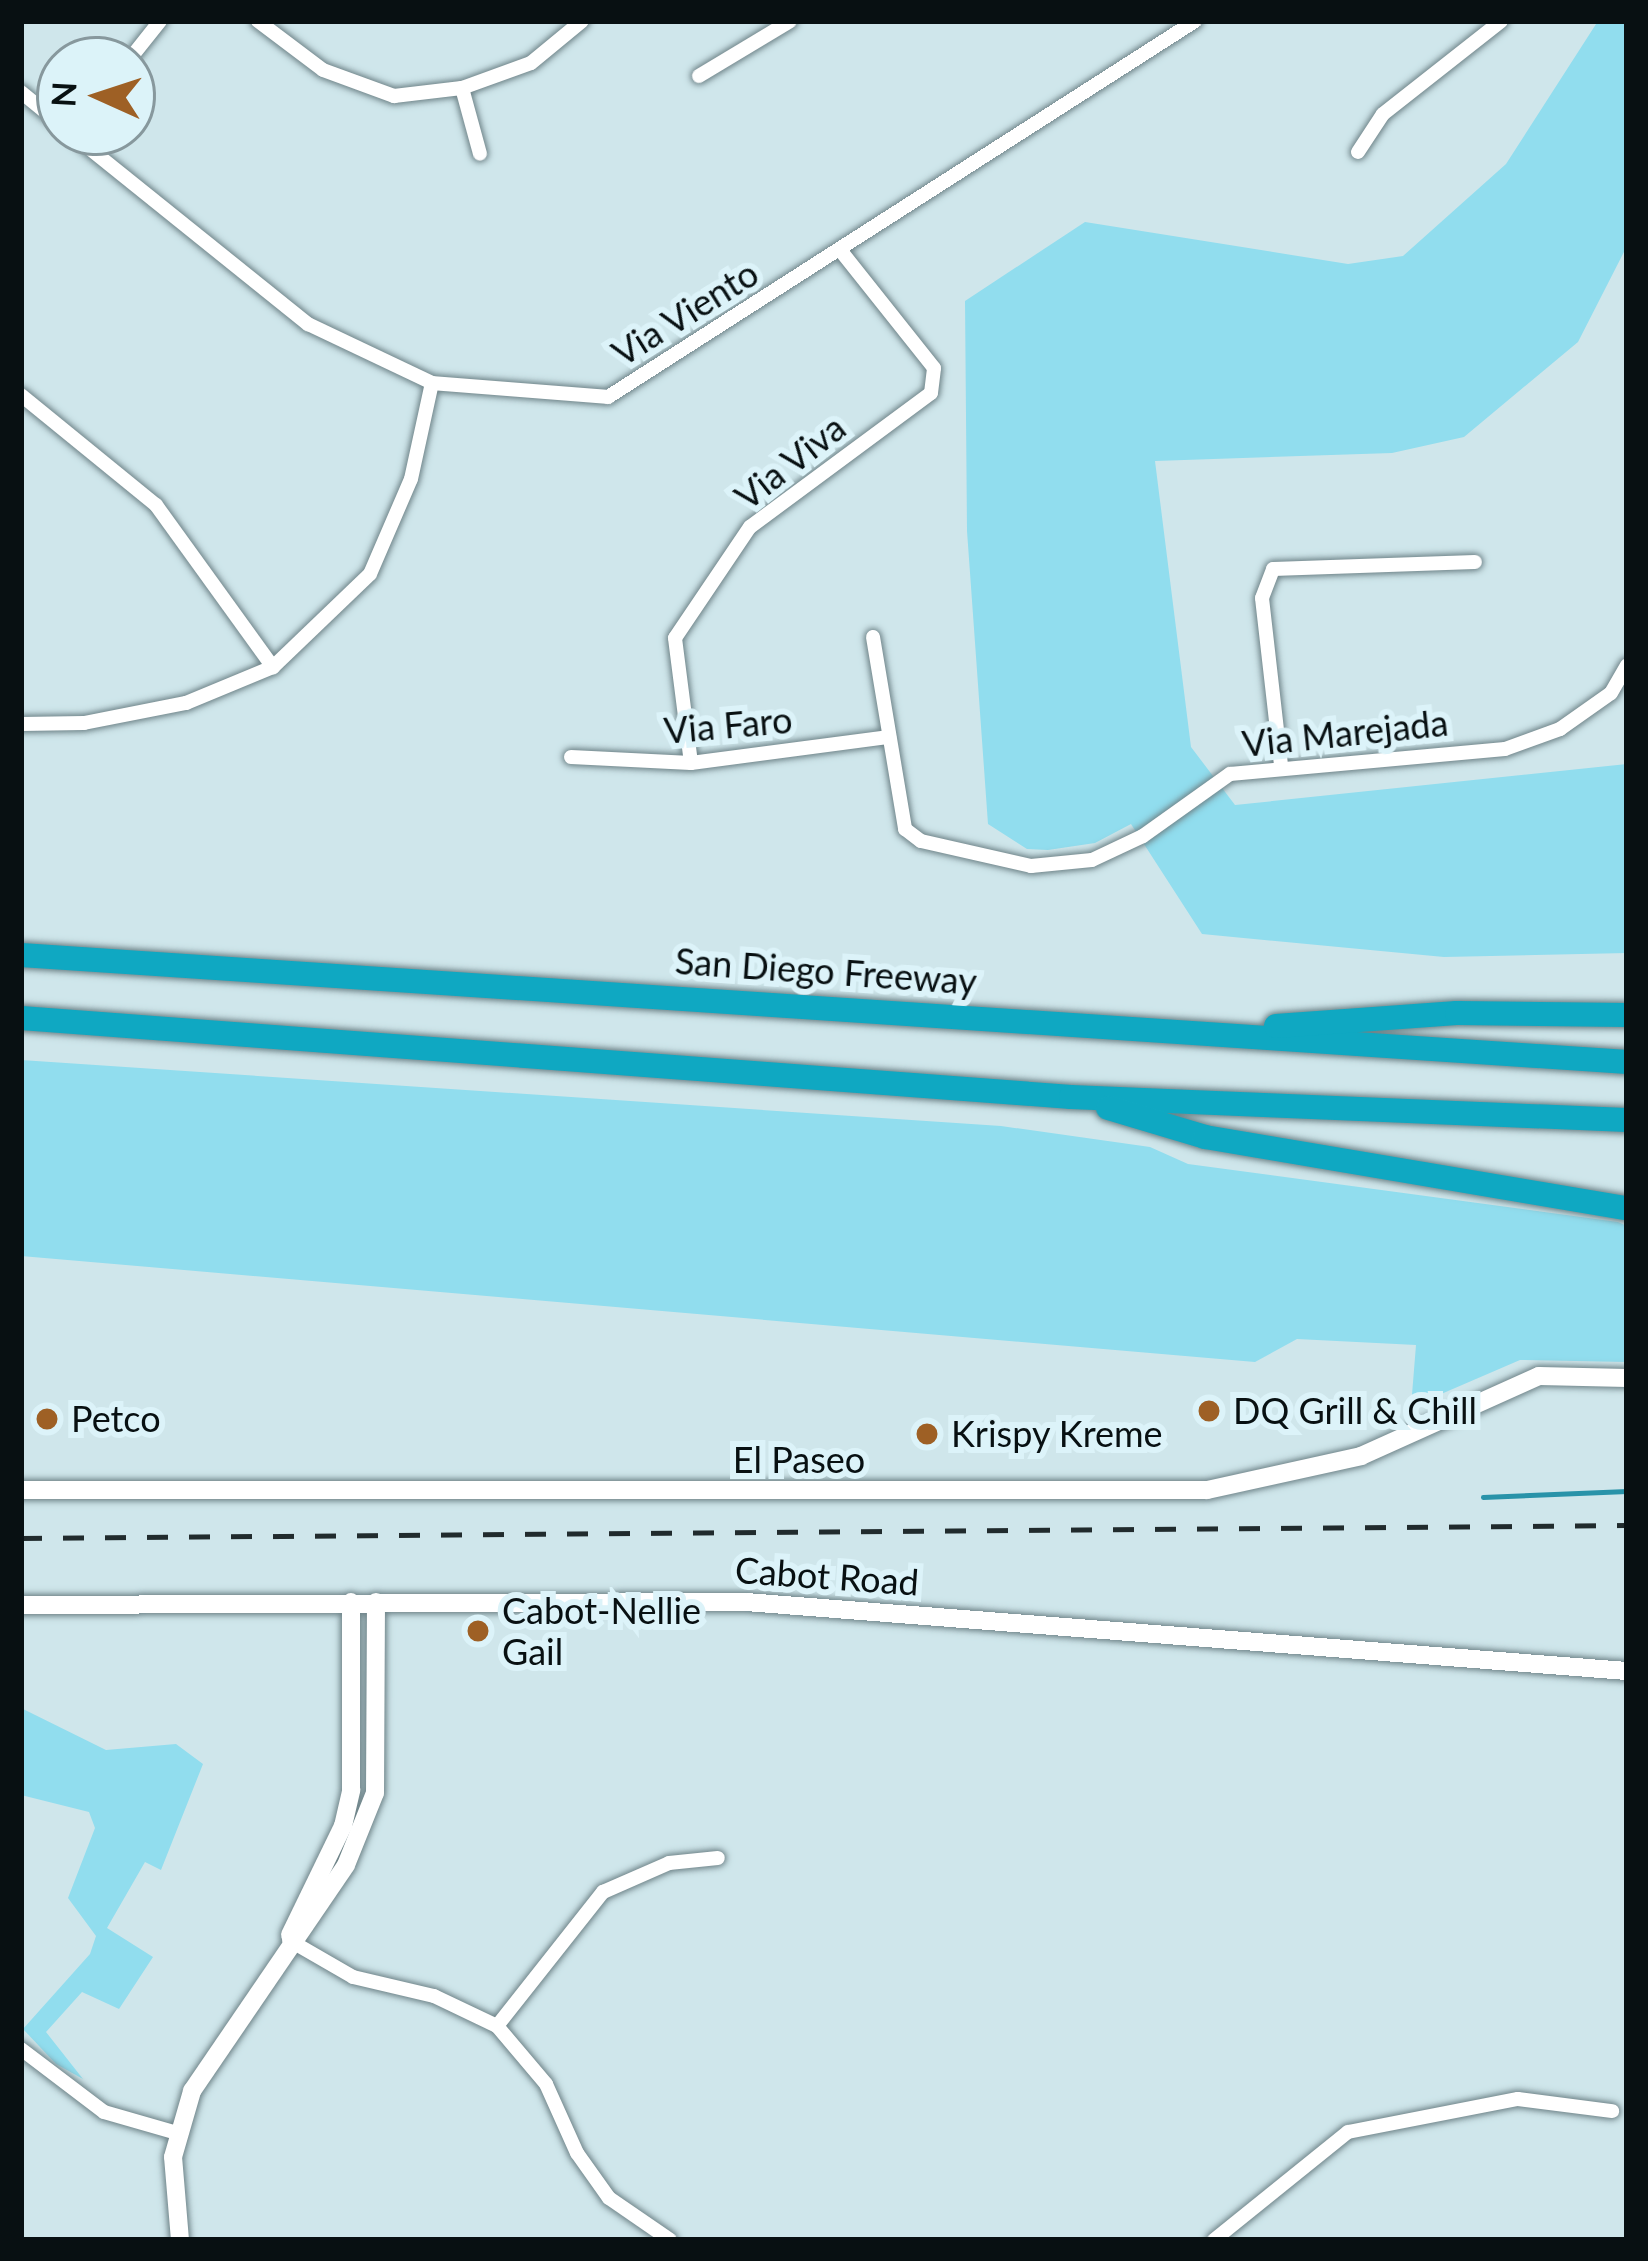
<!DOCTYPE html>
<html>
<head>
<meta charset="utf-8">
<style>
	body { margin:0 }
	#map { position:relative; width:1648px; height:2261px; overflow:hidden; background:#cfe6eb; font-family:Lato,sans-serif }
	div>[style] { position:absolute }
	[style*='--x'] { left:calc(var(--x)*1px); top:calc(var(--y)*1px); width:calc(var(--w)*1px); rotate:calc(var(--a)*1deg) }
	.green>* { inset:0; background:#91ddee }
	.stream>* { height:4.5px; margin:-2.25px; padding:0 2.25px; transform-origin:2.25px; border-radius:2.25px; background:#2993a9 }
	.roads { filter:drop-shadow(0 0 3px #6f8489) drop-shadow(0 0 3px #6f8489) }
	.street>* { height:14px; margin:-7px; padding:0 7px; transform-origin:7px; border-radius:7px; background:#fff }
	.secondary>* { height:18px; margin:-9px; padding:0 9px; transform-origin:9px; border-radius:9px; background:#fff }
	.highway>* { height:24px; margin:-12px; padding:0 12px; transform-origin:12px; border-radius:12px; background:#0fa8c2 }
	.rail>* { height:4.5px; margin-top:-2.25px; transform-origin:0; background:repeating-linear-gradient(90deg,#212b2d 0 21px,transparent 0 42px) }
	.dots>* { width:33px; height:33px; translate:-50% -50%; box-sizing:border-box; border:6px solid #dcf3f9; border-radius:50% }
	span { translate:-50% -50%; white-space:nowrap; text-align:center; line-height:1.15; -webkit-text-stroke:12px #dcf3f9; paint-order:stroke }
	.street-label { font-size:36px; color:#081012 }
	.poi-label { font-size:36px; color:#081012 }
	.left { translate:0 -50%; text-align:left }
	.frame { position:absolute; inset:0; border:24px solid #081012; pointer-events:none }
	.north { position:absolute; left:36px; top:36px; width:120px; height:120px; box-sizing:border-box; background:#dcf3f9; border:3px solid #87989d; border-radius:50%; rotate:273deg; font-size:33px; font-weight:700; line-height:48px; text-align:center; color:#081012 }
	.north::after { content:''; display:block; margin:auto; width:42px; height:54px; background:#9e6025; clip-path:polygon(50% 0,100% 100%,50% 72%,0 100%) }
</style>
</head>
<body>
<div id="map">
	<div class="green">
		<div style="clip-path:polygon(1598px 21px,1627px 21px,1627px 246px,1578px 342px,1464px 437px,1392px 453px,1155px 461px,1191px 747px,1235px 805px,1627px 764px,1627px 953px,1444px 957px,1202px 934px,1131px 824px,1095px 843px,1048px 850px,1027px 849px,988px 824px,967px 531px,965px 301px,1085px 222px,1348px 264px,1403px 256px,1506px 164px)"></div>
		<div style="clip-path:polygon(21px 1060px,1001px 1126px,1150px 1147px,1188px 1164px,1618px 1222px,1627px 1226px,1627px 1362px,1520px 1360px,1411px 1407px,1416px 1345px,1297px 1339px,1255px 1362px,21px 1256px)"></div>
		<div style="clip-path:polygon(21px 1708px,106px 1750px,176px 1744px,203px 1764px,161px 1870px,145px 1862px,107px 1928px,153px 1957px,119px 2009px,82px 1992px,46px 2032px,83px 2079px,56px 2064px,23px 2029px,90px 1954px,96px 1936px,68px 1898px,95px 1828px,89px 1812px,21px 1795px)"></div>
	</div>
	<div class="stream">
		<div style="--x:1483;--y:1497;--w:144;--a:-2.4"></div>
	</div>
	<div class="roads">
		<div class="street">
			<div style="--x:258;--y:21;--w:81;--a:37"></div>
			<div style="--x:323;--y:70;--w:76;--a:20.1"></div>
			<div style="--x:394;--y:96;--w:68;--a:-6.7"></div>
			<div style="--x:462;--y:88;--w:73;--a:-19.9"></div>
			<div style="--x:531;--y:63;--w:66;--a:-39.5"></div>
			<div style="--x:129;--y:60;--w:50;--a:-51.5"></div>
			<div style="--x:699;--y:76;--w:106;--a:-31.1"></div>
			<div style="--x:462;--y:88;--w:68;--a:74.7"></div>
			<div style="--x:21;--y:92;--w:50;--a:39.4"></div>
			<div style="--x:69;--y:132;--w:307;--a:38.8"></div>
			<div style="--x:308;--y:324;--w:137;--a:25.4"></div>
			<div style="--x:432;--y:383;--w:177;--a:4.5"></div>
			<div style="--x:608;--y:397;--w:697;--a:-32.64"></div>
			<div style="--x:1358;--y:152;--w:45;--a:-56.7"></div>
			<div style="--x:1383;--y:114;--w:150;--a:-38.2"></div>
			<div style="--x:21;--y:395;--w:174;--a:39.2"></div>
			<div style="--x:156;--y:505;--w:200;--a:54.2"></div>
			<div style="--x:873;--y:637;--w:195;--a:80.5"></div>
			<div style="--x:905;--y:829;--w:20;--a:37"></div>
			<div style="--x:921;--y:841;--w:113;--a:12.8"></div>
			<div style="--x:1031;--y:866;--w:61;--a:-5.6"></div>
			<div style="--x:1092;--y:860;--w:56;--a:-25.2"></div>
			<div style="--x:1143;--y:836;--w:107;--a:-35.5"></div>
			<div style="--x:1230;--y:774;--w:276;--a:-5.2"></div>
			<div style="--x:1505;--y:749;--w:59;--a:-20"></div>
			<div style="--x:1560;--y:729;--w:62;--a:-35.2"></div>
			<div style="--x:1611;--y:693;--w:32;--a:-60"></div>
			<div style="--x:21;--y:724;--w:63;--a:-0.9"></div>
			<div style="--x:84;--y:723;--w:104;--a:-11.1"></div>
			<div style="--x:186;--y:703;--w:94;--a:-22.5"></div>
			<div style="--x:273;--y:667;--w:134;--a:-43.8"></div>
			<div style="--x:370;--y:574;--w:103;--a:-66.7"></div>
			<div style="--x:411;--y:479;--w:98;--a:-77.7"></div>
			<div style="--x:571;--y:757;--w:120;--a:2.9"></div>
			<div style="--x:691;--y:763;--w:200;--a:-7.5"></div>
			<div style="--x:691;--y:763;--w:126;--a:-97.3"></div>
			<div style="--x:675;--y:638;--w:134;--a:-56"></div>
			<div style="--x:750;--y:527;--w:225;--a:-36.5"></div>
			<div style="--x:931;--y:393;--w:25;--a:-83"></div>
			<div style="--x:934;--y:368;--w:149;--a:-128.5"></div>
			<div style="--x:1281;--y:765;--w:168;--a:-96.5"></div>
			<div style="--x:1262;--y:598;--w:31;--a:-69"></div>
			<div style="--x:1273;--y:569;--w:202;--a:-2"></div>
			<div style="--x:289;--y:1940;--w:74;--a:30"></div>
			<div style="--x:353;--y:1977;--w:83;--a:13.2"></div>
			<div style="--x:434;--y:1996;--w:70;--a:25.5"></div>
			<div style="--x:497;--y:2026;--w:76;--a:49.8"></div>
			<div style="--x:546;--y:2084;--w:76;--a:65.8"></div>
			<div style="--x:577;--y:2153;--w:55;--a:54.6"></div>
			<div style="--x:609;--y:2198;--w:74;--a:34.5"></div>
			<div style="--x:497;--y:2026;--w:171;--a:-51.7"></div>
			<div style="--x:603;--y:1892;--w:72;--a:-23.7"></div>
			<div style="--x:669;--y:1863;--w:49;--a:-5.8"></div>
			<div style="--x:21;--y:2049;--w:104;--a:37.2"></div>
			<div style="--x:104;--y:2112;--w:76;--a:16"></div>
			<div style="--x:1214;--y:2240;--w:172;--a:-38.9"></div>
			<div style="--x:1348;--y:2132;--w:173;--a:-11"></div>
			<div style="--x:1518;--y:2099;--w:95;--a:7.3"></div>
		</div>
		<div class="secondary">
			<div style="--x:21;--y:1490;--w:1186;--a:0"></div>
			<div style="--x:1207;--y:1490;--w:158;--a:-12.4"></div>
			<div style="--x:1361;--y:1456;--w:195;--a:-24.2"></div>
			<div style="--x:1539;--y:1376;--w:88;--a:1.3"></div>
			<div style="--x:21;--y:1605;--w:725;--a:-0.24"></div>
			<div style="--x:746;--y:1602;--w:884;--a:4.48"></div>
			<div style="--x:290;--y:1935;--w:121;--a:-64.1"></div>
			<div style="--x:343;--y:1826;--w:37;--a:-77"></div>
			<div style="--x:351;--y:1790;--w:188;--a:-90"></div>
			<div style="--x:180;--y:2240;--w:83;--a:-94.8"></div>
			<div style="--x:173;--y:2157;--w:69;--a:-73.9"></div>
			<div style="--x:192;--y:2091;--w:273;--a:-55.7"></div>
			<div style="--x:346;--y:1865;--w:78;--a:-68.1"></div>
			<div style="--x:375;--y:1793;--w:191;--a:-89.7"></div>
		</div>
		<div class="highway">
			<div style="--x:21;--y:955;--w:1610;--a:3.81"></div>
			<div style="--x:21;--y:1018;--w:1053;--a:4.3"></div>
			<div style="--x:1071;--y:1097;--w:556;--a:2.37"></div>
			<div style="--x:1276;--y:1026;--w:181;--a:-4.1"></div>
			<div style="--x:1457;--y:1013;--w:170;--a:0.7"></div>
			<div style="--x:1108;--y:1108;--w:101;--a:16.6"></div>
			<div style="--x:1205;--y:1137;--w:428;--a:9.6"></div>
		</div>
	</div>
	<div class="rail">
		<div style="--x:21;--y:1538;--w:1606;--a:-0.46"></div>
	</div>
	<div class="dots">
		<div style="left:1209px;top:1411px;background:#9e6025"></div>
		<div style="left:47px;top:1419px;background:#9e6025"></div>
		<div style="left:927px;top:1434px;background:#9e6025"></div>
		<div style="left:478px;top:1631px;background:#9e6025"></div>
	</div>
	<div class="street-label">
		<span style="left:685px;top:313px;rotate:-32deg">Via Viento</span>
		<span style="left:790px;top:462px;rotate:-38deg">Via Viva</span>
		<span style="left:728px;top:725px;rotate:-5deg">Via Faro</span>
		<span style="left:1345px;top:733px;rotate:-6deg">Via Marejada</span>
		<span style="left:826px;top:971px;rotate:4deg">San Diego Freeway</span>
		<span style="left:799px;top:1460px">El Paseo</span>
		<span style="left:827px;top:1576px;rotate:4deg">Cabot Road</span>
	</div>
	<div class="poi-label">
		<span class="left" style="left:1233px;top:1411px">DQ Grill &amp; Chill</span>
		<span class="left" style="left:71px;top:1419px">Petco</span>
		<span class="left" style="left:951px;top:1434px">Krispy Kreme</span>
		<span class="left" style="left:502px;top:1631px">Cabot-Nellie<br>Gail</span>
	</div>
	<div class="frame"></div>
	<div class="north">N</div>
</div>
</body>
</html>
